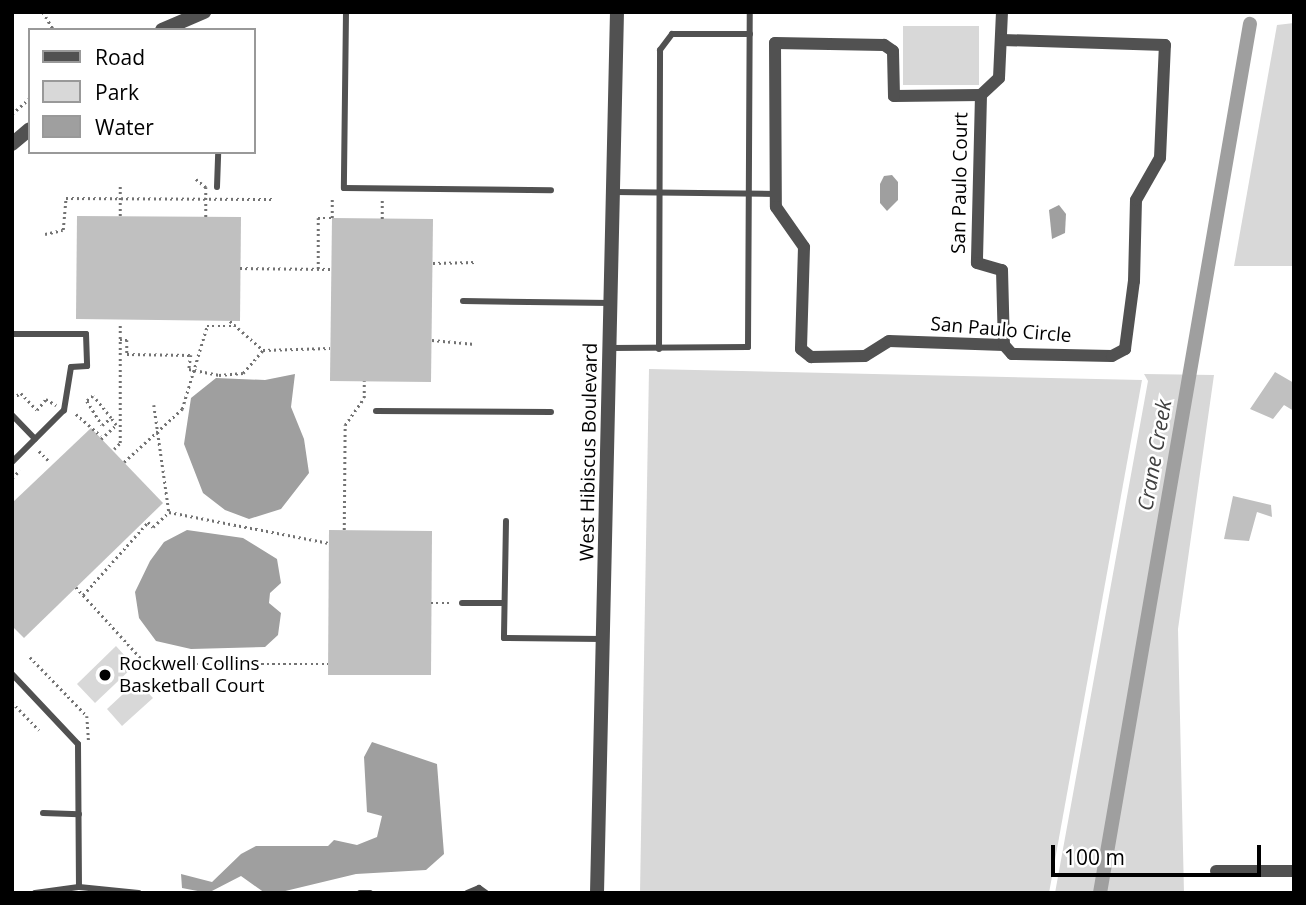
<!DOCTYPE html>
<html>
<head>
<meta charset="utf-8">
<style>
	body { margin:0 }
	#map { position:relative; width:1306px; height:905px; overflow:hidden; background:#fff; font-family:"Open Sans",sans-serif }
	div>[style] { position:absolute }
	[style*='--x'] { left:calc(var(--x)*1px); top:calc(var(--y)*1px); width:calc(var(--w)*1px); rotate:calc(var(--a)*1deg) }
	.green>* { inset:0; background:#d8d8d8 }
	.water>* { inset:0; background:#9f9f9f }
	.canal>* { height:14px; margin:-7px; padding:0 7px; transform-origin:7px; border-radius:7px; background:#9f9f9f }
	.building>* { inset:0; background:#c0c0c0 }
	.path>* { height:2.5px; margin-top:-1.25px; transform-origin:0; background:repeating-linear-gradient(90deg,#737373 0 2px,transparent 0 5.5px) }
	.service>* { height:6px; margin:-3px; padding:0 3px; transform-origin:3px; border-radius:3px; background:#515151 }
	.minor>* { height:12px; margin:-6px; padding:0 6px; transform-origin:6px; border-radius:6px; background:#515151 }
	.tertiary>* { height:14px; margin:-7px; padding:0 7px; transform-origin:7px; border-radius:7px; background:#515151 }
	.dots>* { width:19px; height:19px; translate:-50% -50%; box-sizing:border-box; border:4px solid #fff; border-radius:50% }
	span { translate:-50% -50%; white-space:nowrap; text-align:center; line-height:1.15; -webkit-text-stroke:5px #fff; paint-order:stroke }
	.street-label { font-size:19px; color:#000 }
	.poi-label { font-size:19px; color:#000 }
	.left { translate:0 -50%; text-align:left }
	.water-label { font-size:21px; color:#404040; font-style:italic }
	.frame { position:absolute; inset:0; border:14px solid #000; pointer-events:none }
	.legend { position:absolute; left:28px; top:28px; width:228px; height:126px; box-sizing:border-box; background:#fff; border:2px solid #999; margin:0; padding:9px 12px; list-style:none; font-size:21px; color:#000 }
	.legend li { display:flex; align-items:center; gap:14px; height:35px }
	.legend b { width:35px; border:2px solid #999 }
	.scale { position:absolute; left:1051px; top:845px; width:210px; height:32px; box-sizing:border-box; border:4px solid #000; border-top:0; padding-left:9px; font-size:21px; line-height:24px; white-space:nowrap; color:#000; -webkit-text-stroke:5px #fff; paint-order:stroke }
</style>
</head>
<body>
<div id="map">
	<div class="green">
		<div style="clip-path:polygon(1294px 23px,1294px 266px,1234px 266px,1277px 25px)"></div>
		<div style="clip-path:polygon(903px 26px,979px 26px,979px 85px,903px 85px)"></div>
		<div style="clip-path:polygon(649px 369px,1142px 380px,1049px 893px,640px 893px)"></div>
		<div style="clip-path:polygon(1144px 374px,1214px 375px,1178px 629px,1184px 893px,1055px 893px,1148px 381px)"></div>
		<div style="clip-path:polygon(116px 646px,134px 666px,95px 703px,77px 684px)"></div>
		<div style="clip-path:polygon(137px 681px,153px 698px,122px 726px,107px 709px)"></div>
	</div>
	<div class="water">
		<div style="clip-path:polygon(892px 175px,898px 182px,898px 200px,887px 211px,880px 203px,880px 184px,884px 176px)"></div>
		<div style="clip-path:polygon(1059px 205px,1066px 214px,1065px 233px,1052px 239px,1049px 210px)"></div>
		<div style="clip-path:polygon(295px 374px,291px 407px,304px 439px,309px 473px,281px 509px,249px 519px,225px 510px,203px 493px,184px 444px,191px 398px,216px 378px,265px 380px)"></div>
		<div style="clip-path:polygon(187px 530px,243px 538px,277px 559px,281px 583px,270px 593px,269px 603px,281px 613px,278px 635px,265px 647px,191px 649px,156px 641px,139px 618px,135px 592px,150px 561px,164px 542px)"></div>
		<div style="clip-path:polygon(372px 742px,437px 764px,444px 854px,426px 870px,356px 874px,277px 893px,265px 893px,241px 876px,208px 893px,182px 888px,181px 874px,212px 882px,241px 854px,256px 846px,328px 846px,334px 840px,357px 845px,377px 837px,382px 816px,367px 812px,364px 757px)"></div>
	</div>
	<div class="canal">
		<div style="--x:1100;--y:893;--w:882;--a:-80.21"></div>
	</div>
	<div class="building">
		<div style="clip-path:polygon(77px 216px,241px 217px,240px 321px,76px 319px)"></div>
		<div style="clip-path:polygon(332px 218px,433px 219px,431px 382px,330px 381px)"></div>
		<div style="clip-path:polygon(1275px 372px,1294px 383px,1294px 411px,1284px 405px,1273px 419px,1250px 409px)"></div>
		<div style="clip-path:polygon(91px 428px,163px 503px,24px 638px,12px 626px,12px 503px)"></div>
		<div style="clip-path:polygon(1233px 496px,1271px 505px,1272px 517px,1257px 512px,1249px 541px,1224px 539px)"></div>
		<div style="clip-path:polygon(329px 530px,432px 531px,431px 675px,328px 675px)"></div>
	</div>
	<div class="path">
		<div style="--x:43;--y:12;--w:21;--a:59"></div>
		<div style="--x:12;--y:114;--w:24;--a:-42"></div>
		<div style="--x:196;--y:179;--w:13;--a:39"></div>
		<div style="--x:206;--y:187;--w:30;--a:90"></div>
		<div style="--x:120;--y:216;--w:30;--a:-90"></div>
		<div style="--x:382;--y:219;--w:20;--a:-90"></div>
		<div style="--x:45;--y:234;--w:18;--a:-13"></div>
		<div style="--x:63;--y:230;--w:32;--a:-85"></div>
		<div style="--x:66;--y:198;--w:208;--a:0.3"></div>
		<div style="--x:433;--y:263;--w:43;--a:-1.3"></div>
		<div style="--x:240;--y:268;--w:91;--a:0.6"></div>
		<div style="--x:318;--y:269;--w:51;--a:-90"></div>
		<div style="--x:318;--y:218;--w:14;--a:0"></div>
		<div style="--x:332;--y:218;--w:19;--a:-90"></div>
		<div style="--x:230;--y:321;--w:44;--a:41.3"></div>
		<div style="--x:263;--y:350;--w:67;--a:-1.7"></div>
		<div style="--x:120;--y:340;--w:7;--a:0"></div>
		<div style="--x:127;--y:340;--w:14;--a:90"></div>
		<div style="--x:127;--y:354;--w:64;--a:0.9"></div>
		<div style="--x:191;--y:355;--w:14;--a:98"></div>
		<div style="--x:189;--y:369;--w:31;--a:11"></div>
		<div style="--x:219;--y:375;--w:24;--a:-5"></div>
		<div style="--x:243;--y:373;--w:30;--a:-49"></div>
		<div style="--x:432;--y:340;--w:43;--a:5.3"></div>
		<div style="--x:12;--y:398;--w:10;--a:-29"></div>
		<div style="--x:21;--y:393;--w:23;--a:47"></div>
		<div style="--x:37;--y:410;--w:14;--a:-51"></div>
		<div style="--x:46;--y:399;--w:12;--a:31"></div>
		<div style="--x:154;--y:405;--w:108;--a:82"></div>
		<div style="--x:76;--y:414;--w:33;--a:41"></div>
		<div style="--x:101;--y:439;--w:21;--a:-43"></div>
		<div style="--x:116;--y:425;--w:9;--a:-126"></div>
		<div style="--x:111;--y:418;--w:28;--a:-129"></div>
		<div style="--x:93;--y:396;--w:8;--a:140"></div>
		<div style="--x:87;--y:401;--w:28;--a:58"></div>
		<div style="--x:102;--y:425;--w:11;--a:-38"></div>
		<div style="--x:114;--y:449;--w:8;--a:-45"></div>
		<div style="--x:120;--y:443;--w:121;--a:-90"></div>
		<div style="--x:39;--y:451;--w:16;--a:45"></div>
		<div style="--x:124;--y:462;--w:79;--a:-42.4"></div>
		<div style="--x:182;--y:409;--w:87;--a:-73.2"></div>
		<div style="--x:207;--y:326;--w:29;--a:0"></div>
		<div style="--x:12;--y:478;--w:11;--a:-45"></div>
		<div style="--x:169;--y:512;--w:163;--a:11"></div>
		<div style="--x:344;--y:530;--w:105;--a:-89.5"></div>
		<div style="--x:345;--y:425;--w:33;--a:-55"></div>
		<div style="--x:364;--y:398;--w:17;--a:-90"></div>
		<div style="--x:76;--y:587;--w:104;--a:47.7"></div>
		<div style="--x:146;--y:664;--w:182;--a:0"></div>
		<div style="--x:83;--y:595;--w:98;--a:-48.3"></div>
		<div style="--x:148;--y:522;--w:7;--a:45"></div>
		<div style="--x:153;--y:527;--w:22;--a:-43"></div>
		<div style="--x:431;--y:603;--w:21;--a:0"></div>
		<div style="--x:30;--y:657;--w:82;--a:46"></div>
		<div style="--x:87;--y:716;--w:27;--a:86"></div>
		<div style="--x:12;--y:702;--w:39;--a:46"></div>
	</div>
	<div class="service">
		<div style="--x:346;--y:12;--w:176;--a:90.7"></div>
		<div style="--x:344;--y:188;--w:207;--a:0.6"></div>
		<div style="--x:217;--y:187;--w:35;--a:-88"></div>
		<div style="--x:614;--y:192;--w:162;--a:0.7"></div>
		<div style="--x:463;--y:301;--w:148;--a:0.8"></div>
		<div style="--x:12;--y:334;--w:74;--a:0"></div>
		<div style="--x:86;--y:334;--w:32;--a:88"></div>
		<div style="--x:87;--y:366;--w:16;--a:176"></div>
		<div style="--x:71;--y:367;--w:44;--a:99.2"></div>
		<div style="--x:64;--y:410;--w:74;--a:135"></div>
		<div style="--x:611;--y:348;--w:137;--a:-0.4"></div>
		<div style="--x:748;--y:347;--w:335;--a:-89.7"></div>
		<div style="--x:659;--y:349;--w:299;--a:-89.8"></div>
		<div style="--x:660;--y:50;--w:20;--a:-53"></div>
		<div style="--x:672;--y:34;--w:78;--a:0"></div>
		<div style="--x:376;--y:411;--w:175;--a:0.3"></div>
		<div style="--x:12;--y:415;--w:33;--a:46"></div>
		<div style="--x:506;--y:521;--w:117;--a:91"></div>
		<div style="--x:504;--y:638;--w:98;--a:0.6"></div>
		<div style="--x:462;--y:603;--w:41;--a:0"></div>
		<div style="--x:12;--y:674;--w:96;--a:46.7"></div>
		<div style="--x:78;--y:744;--w:143;--a:89.6"></div>
		<div style="--x:43;--y:813;--w:36;--a:2"></div>
		<div style="--x:35;--y:893;--w:44;--a:-7.8"></div>
		<div style="--x:79;--y:887;--w:60;--a:5.7"></div>
		<div style="--x:360;--y:893;--w:10;--a:0"></div>
		<div style="--x:467;--y:893;--w:13;--a:-23"></div>
		<div style="--x:479;--y:888;--w:9;--a:36"></div>
	</div>
	<div class="minor">
		<div style="--x:1002;--y:12;--w:66;--a:92.6"></div>
		<div style="--x:999;--y:78;--w:25;--a:137"></div>
		<div style="--x:981;--y:95;--w:168;--a:91.4"></div>
		<div style="--x:977;--y:263;--w:26;--a:16"></div>
		<div style="--x:1002;--y:270;--w:75;--a:88.5"></div>
		<div style="--x:981;--y:95;--w:87;--a:179.3"></div>
		<div style="--x:894;--y:96;--w:45;--a:-91.3"></div>
		<div style="--x:893;--y:51;--w:11;--a:-146"></div>
		<div style="--x:884;--y:45;--w:109;--a:-178.9"></div>
		<div style="--x:775;--y:43;--w:164;--a:89.7"></div>
		<div style="--x:776;--y:207;--w:49;--a:55"></div>
		<div style="--x:804;--y:247;--w:102;--a:91.7"></div>
		<div style="--x:801;--y:349;--w:13;--a:39"></div>
		<div style="--x:811;--y:357;--w:54;--a:-1.1"></div>
		<div style="--x:865;--y:356;--w:28;--a:-32"></div>
		<div style="--x:889;--y:341;--w:115;--a:2"></div>
		<div style="--x:1004;--y:345;--w:12;--a:48"></div>
		<div style="--x:1012;--y:354;--w:100;--a:1.1"></div>
		<div style="--x:1112;--y:356;--w:15;--a:-28"></div>
		<div style="--x:1125;--y:349;--w:69;--a:-82.5"></div>
		<div style="--x:1134;--y:281;--w:81;--a:-88.6"></div>
		<div style="--x:1136;--y:200;--w:48;--a:-60.3"></div>
		<div style="--x:1160;--y:158;--w:113;--a:-87.5"></div>
		<div style="--x:1165;--y:45;--w:163;--a:-178.2"></div>
		<div style="--x:1216;--y:871;--w:78;--a:0"></div>
	</div>
	<div class="tertiary">
		<div style="--x:162;--y:30;--w:46;--a:-23.2"></div>
		<div style="--x:12;--y:144;--w:23;--a:-40"></div>
		<div style="--x:597;--y:893;--w:881;--a:-88.7"></div>
	</div>
	<div class="dots">
		<div style="left:105px;top:675px;background:#000"></div>
	</div>
	<div class="street-label">
		<span style="left:960px;top:183px;rotate:-89deg">San Paulo Court</span>
		<span style="left:1001px;top:330px;rotate:5deg">San Paulo Circle</span>
		<span style="left:589px;top:452px;rotate:-89deg">West Hibiscus Boulevard</span>
	</div>
	<div class="poi-label">
		<span class="left" style="left:119px;top:675px">Rockwell Collins<br>Basketball Court</span>
	</div>
	<div class="water-label">
		<span style="left:1154px;top:455px;rotate:-80deg">Crane Creek</span>
	</div>
	<div class="frame"></div>
	<ul class="legend">
	<li><b style="height:9px;background:#515151"></b>Road</li>
	<li><b style="height:19px;background:#d8d8d8"></b>Park</li>
	<li><b style="height:19px;background:#9f9f9f"></b>Water</li>
	</ul>
	<div class="scale">100 m</div>
</div>
</body>
</html>
